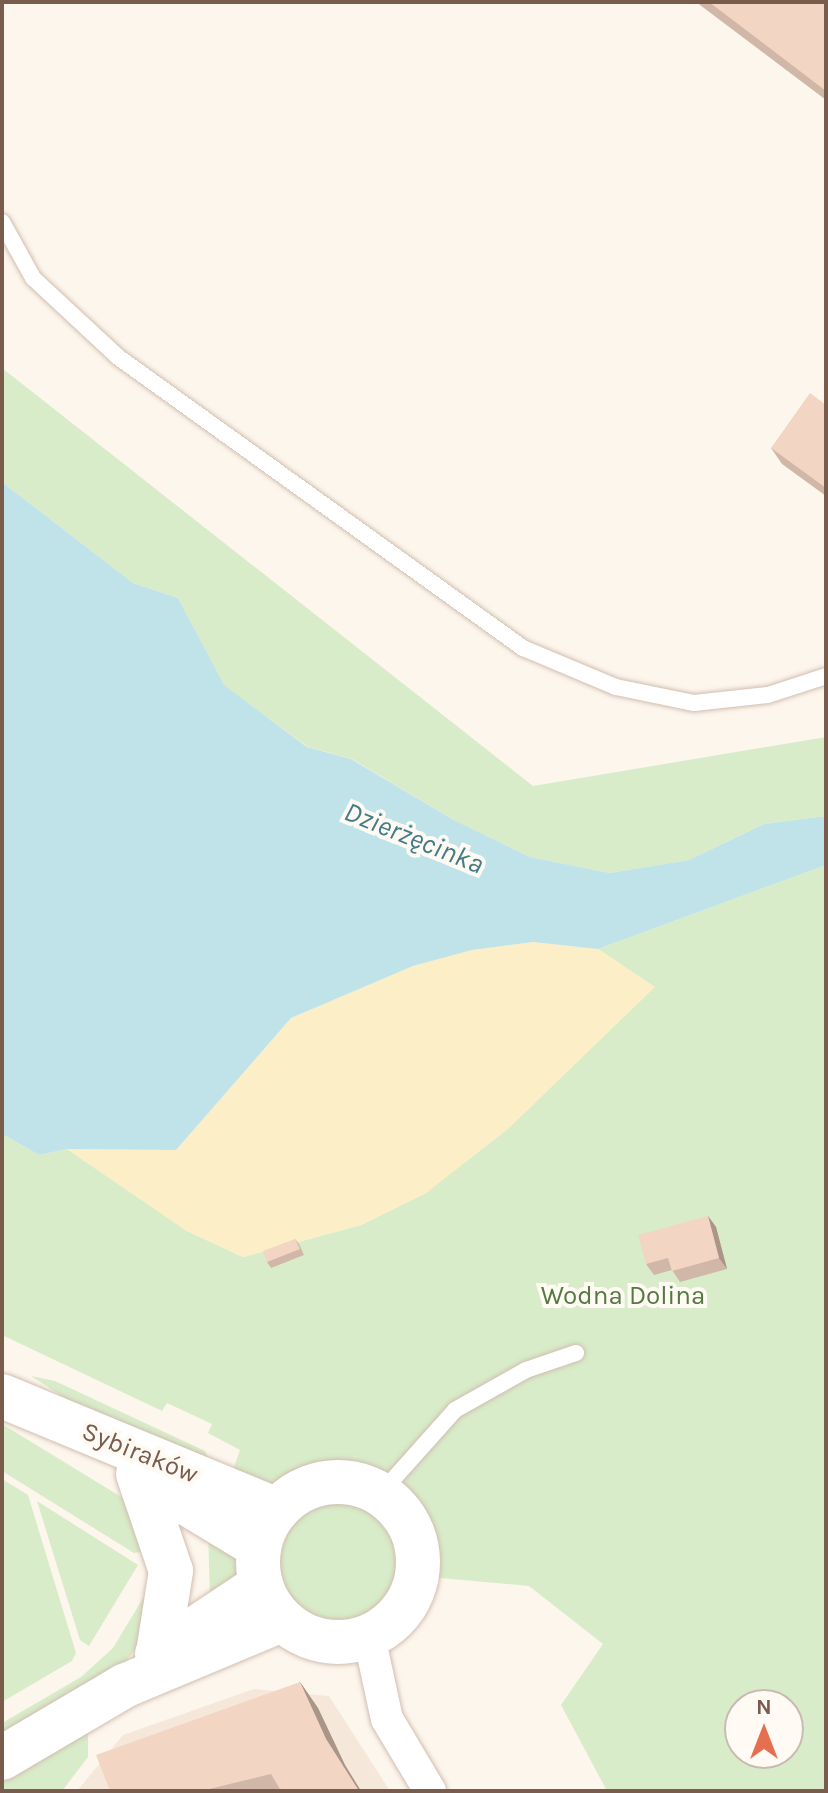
<!DOCTYPE html>
<html>
<head>
<meta charset="utf-8">
<style>
	body { margin:0 }
	#map { position:relative; width:828px; height:1793px; overflow:hidden; background:#fdf6ec; font-family:Karla,sans-serif }
	div>[style] { position:absolute }
	[style*='--x'] { left:calc(var(--x)*1px); top:calc(var(--y)*1px); width:calc(var(--w)*1px); rotate:calc(var(--a)*1deg) }
	.residential>* { inset:0; background:#f5e8da }
	.green>* { inset:0; background:#d8ecc9 }
	.round { border-radius:50% }
	.sand>* { inset:0; background:#fcefc7 }
	.water>* { inset:0; background:#bfe3e8 }
	.roads { filter:drop-shadow(0 0 2px #d1beb0) drop-shadow(0 0 2px #d1beb0) }
	.lane>* { height:16px; margin:-8px; padding:0 8px; transform-origin:8px; border-radius:8px; background:#fff }
	.street>* { height:32px; margin:-16px; padding:0 16px; transform-origin:16px; border-radius:16px; background:#fff }
	.secondary>* { height:44px; margin:-22px; padding:0 22px; transform-origin:22px; border-radius:22px; background:#fff }
	.secondary>.ring { margin:-22px; padding:0; box-sizing:content-box; background:none; border:44px solid #fff; border-radius:50% }
	.wall>* { inset:0; background:#d1b7a8 }
	.shaded-wall>* { inset:0; background:#aa9588 }
	.building>* { inset:0; background:#f3d5c3 }
	span { translate:-50% -50%; white-space:nowrap; text-align:center; line-height:1.15; -webkit-text-stroke:8px #fffaf3; paint-order:stroke }
	.park-label { font-size:26px; color:#537a41 }
	.street-label { font-size:26px; color:#7a5c4d }
	.water-label { font-size:28px; color:#437c86; font-style:italic }
	.frame { position:absolute; inset:0; border:4px solid #7a5c4d; pointer-events:none }
	.north { position:absolute; left:724px; top:1689px; width:80px; height:80px; box-sizing:border-box; background:#fffaf3; border:2px solid #cabbb1; border-radius:50%; rotate:0deg; font-size:22px; font-weight:700; line-height:32px; text-align:center; color:#7a5c4d }
	.north::after { content:''; display:block; margin:auto; width:28px; height:36px; background:#e76f51; clip-path:polygon(50% 0,100% 100%,50% 72%,0 100%) }
</style>
</head>
<body>
<div id="map">
	<div class="residential">
		<div style="clip-path:polygon(254px 1689px,329px 1696px,390px 1791px,77px 1791px,123px 1735px)"></div>
	</div>
	<div class="green">
		<div style="clip-path:polygon(2px 368px,533px 786px,826px 737px,826px 816px,764px 824px,689px 860px,610px 873px,530px 857px,452px 819px,352px 759px,308px 747px,224px 686px,178px 598px,133px 583px,2px 482px)"></div>
		<div style="clip-path:polygon(evenodd,826px 865px,826px 1791px,607px 1791px,561px 1705px,603px 1644px,529px 1586px,429px 1577px,422px 1524px,387px 1485px,335px 1472px,261px 1489px,230px 1479px,240px 1450px,208px 1433px,212px 1424px,167px 1403px,162px 1411px,2px 1335px,2px 1134px,39px 1155px,67px 1149px,187px 1231px,243px 1257px,361px 1225px,426px 1193px,654px 987px,598px 949px,826px 865px,740px 1705px,788px 1705px,788px 1753px,740px 1753px,740px 1705px)"></div>
		<div style="clip-path:polygon(31px 1376px,55px 1381px,205px 1451px,208px 1458px,120px 1434px)"></div>
		<div style="clip-path:polygon(2px 1424px,123px 1498px,155px 1550px,134px 1553px,2px 1471px)"></div>
		<div style="clip-path:polygon(2px 1479px,28px 1495px,76px 1653px,72px 1661px,2px 1702px)"></div>
		<div style="clip-path:polygon(37px 1501px,138px 1565px,89px 1646px,80px 1640px)"></div>
		<div class="round" style="left:280px;top:1504px;width:118px;height:118px"></div>
		<div style="clip-path:polygon(208px 1527px,246px 1566px,243px 1576px,210px 1600px)"></div>
		<div style="clip-path:polygon(154px 1580px,144px 1638px,123px 1665px,2px 1738px,2px 1723px,81px 1677px,113px 1648px)"></div>
		<div style="clip-path:polygon(88px 1727px,88px 1757px,62px 1791px,2px 1791px,2px 1777px)"></div>
	</div>
	<div class="sand">
		<div style="clip-path:polygon(533px 942px,598px 949px,655px 987px,508px 1129px,426px 1193px,361px 1225px,243px 1257px,187px 1231px,67px 1149px,176px 1150px,291px 1018px,413px 966px,472px 950px)"></div>
	</div>
	<div class="water">
		<div style="clip-path:polygon(2px 482px,133px 583px,178px 598px,224px 685px,307px 747px,351px 759px,452px 819px,530px 857px,610px 873px,689px 860px,764px 824px,826px 816px,826px 865px,598px 949px,533px 942px,472px 950px,413px 966px,291px 1018px,176px 1150px,67px 1149px,39px 1155px,2px 1134px)"></div>
	</div>
	<div class="roads">
		<div class="lane">
			<div style="--x:2;--y:222;--w:64;--a:61"></div>
			<div style="--x:33;--y:278;--w:116;--a:42.9"></div>
			<div style="--x:118;--y:357;--w:499;--a:35.7"></div>
			<div style="--x:523;--y:648;--w:101;--a:22.8"></div>
			<div style="--x:616;--y:687;--w:80;--a:11.6"></div>
			<div style="--x:694;--y:703;--w:74;--a:-6.2"></div>
			<div style="--x:768;--y:695;--w:61;--a:-18.1"></div>
			<div style="--x:380;--y:1494;--w:113;--a:-48.2"></div>
			<div style="--x:455;--y:1410;--w:81;--a:-29.4"></div>
			<div style="--x:526;--y:1370;--w:53;--a:-18.8"></div>
		</div>
		<div class="street">
			<div style="--x:369;--y:1636;--w:85;--a:77.8"></div>
			<div style="--x:387;--y:1719;--w:84;--a:59.2"></div>
		</div>
		<div class="secondary">
			<div style="--x:2;--y:1396;--w:298;--a:22.5"></div>
			<div style="--x:138;--y:1474;--w:102;--a:71.2"></div>
			<div style="--x:171;--y:1571;--w:83;--a:99"></div>
			<div style="--x:148;--y:1480;--w:130;--a:31.1"></div>
			<div class="ring" style="left:258px;top:1482px;width:116px;height:116px"></div>
			<div style="--x:157;--y:1654;--w:125;--a:-33.6"></div>
			<div style="--x:2;--y:1758;--w:142;--a:-30.5"></div>
			<div style="--x:124;--y:1686;--w:171;--a:-22.7"></div>
		</div>
	</div>
	<div class="wall">
		<div style="clip-path:polygon(696px 2px,826px 2px,826px 100px)"></div>
		<div style="clip-path:polygon(826px 405px,826px 496px,782px 464px,771px 448px)"></div>
		<div style="clip-path:polygon(708px 1216px,716px 1227px,727px 1269px,680px 1282px,672px 1270px,654px 1275px,646px 1264px)"></div>
		<div style="clip-path:polygon(295px 1239px,299px 1244px,304px 1255px,271px 1268px,267px 1262px)"></div>
		<div style="clip-path:polygon(300px 1682px,318px 1708px,345px 1765px,361px 1791px,110px 1791px)"></div>
	</div>
	<div class="shaded-wall">
		<div style="clip-path:polygon(708px 1216px,716px 1227px,727px 1269px,719px 1258px)"></div>
		<div style="clip-path:polygon(300px 1682px,318px 1708px,345px 1765px,361px 1791px,359px 1791px,326px 1739px)"></div>
	</div>
	<div class="building">
		<div style="clip-path:polygon(709px 2px,826px 2px,826px 91px)"></div>
		<div style="clip-path:polygon(810px 393px,826px 405px,826px 488px,771px 448px)"></div>
		<div style="clip-path:polygon(708px 1216px,719px 1258px,672px 1271px,668px 1258px,646px 1264px,638px 1235px)"></div>
		<div style="clip-path:polygon(295px 1239px,300px 1249px,267px 1262px,263px 1251px)"></div>
		<div style="clip-path:polygon(300px 1682px,326px 1739px,359px 1791px,281px 1791px,271px 1774px,201px 1791px,110px 1791px,96px 1755px)"></div>
	</div>
	<div class="park-label">
		<span style="left:623px;top:1296px">Wodna Dolina</span>
	</div>
	<div class="street-label">
		<span style="left:140px;top:1453px;rotate:22deg">Sybiraków</span>
	</div>
	<div class="water-label">
		<span style="left:414px;top:838px;rotate:22deg">Dzierżęcinka</span>
	</div>
	<div class="frame"></div>
	<div class="north">N</div>
</div>
</body>
</html>
